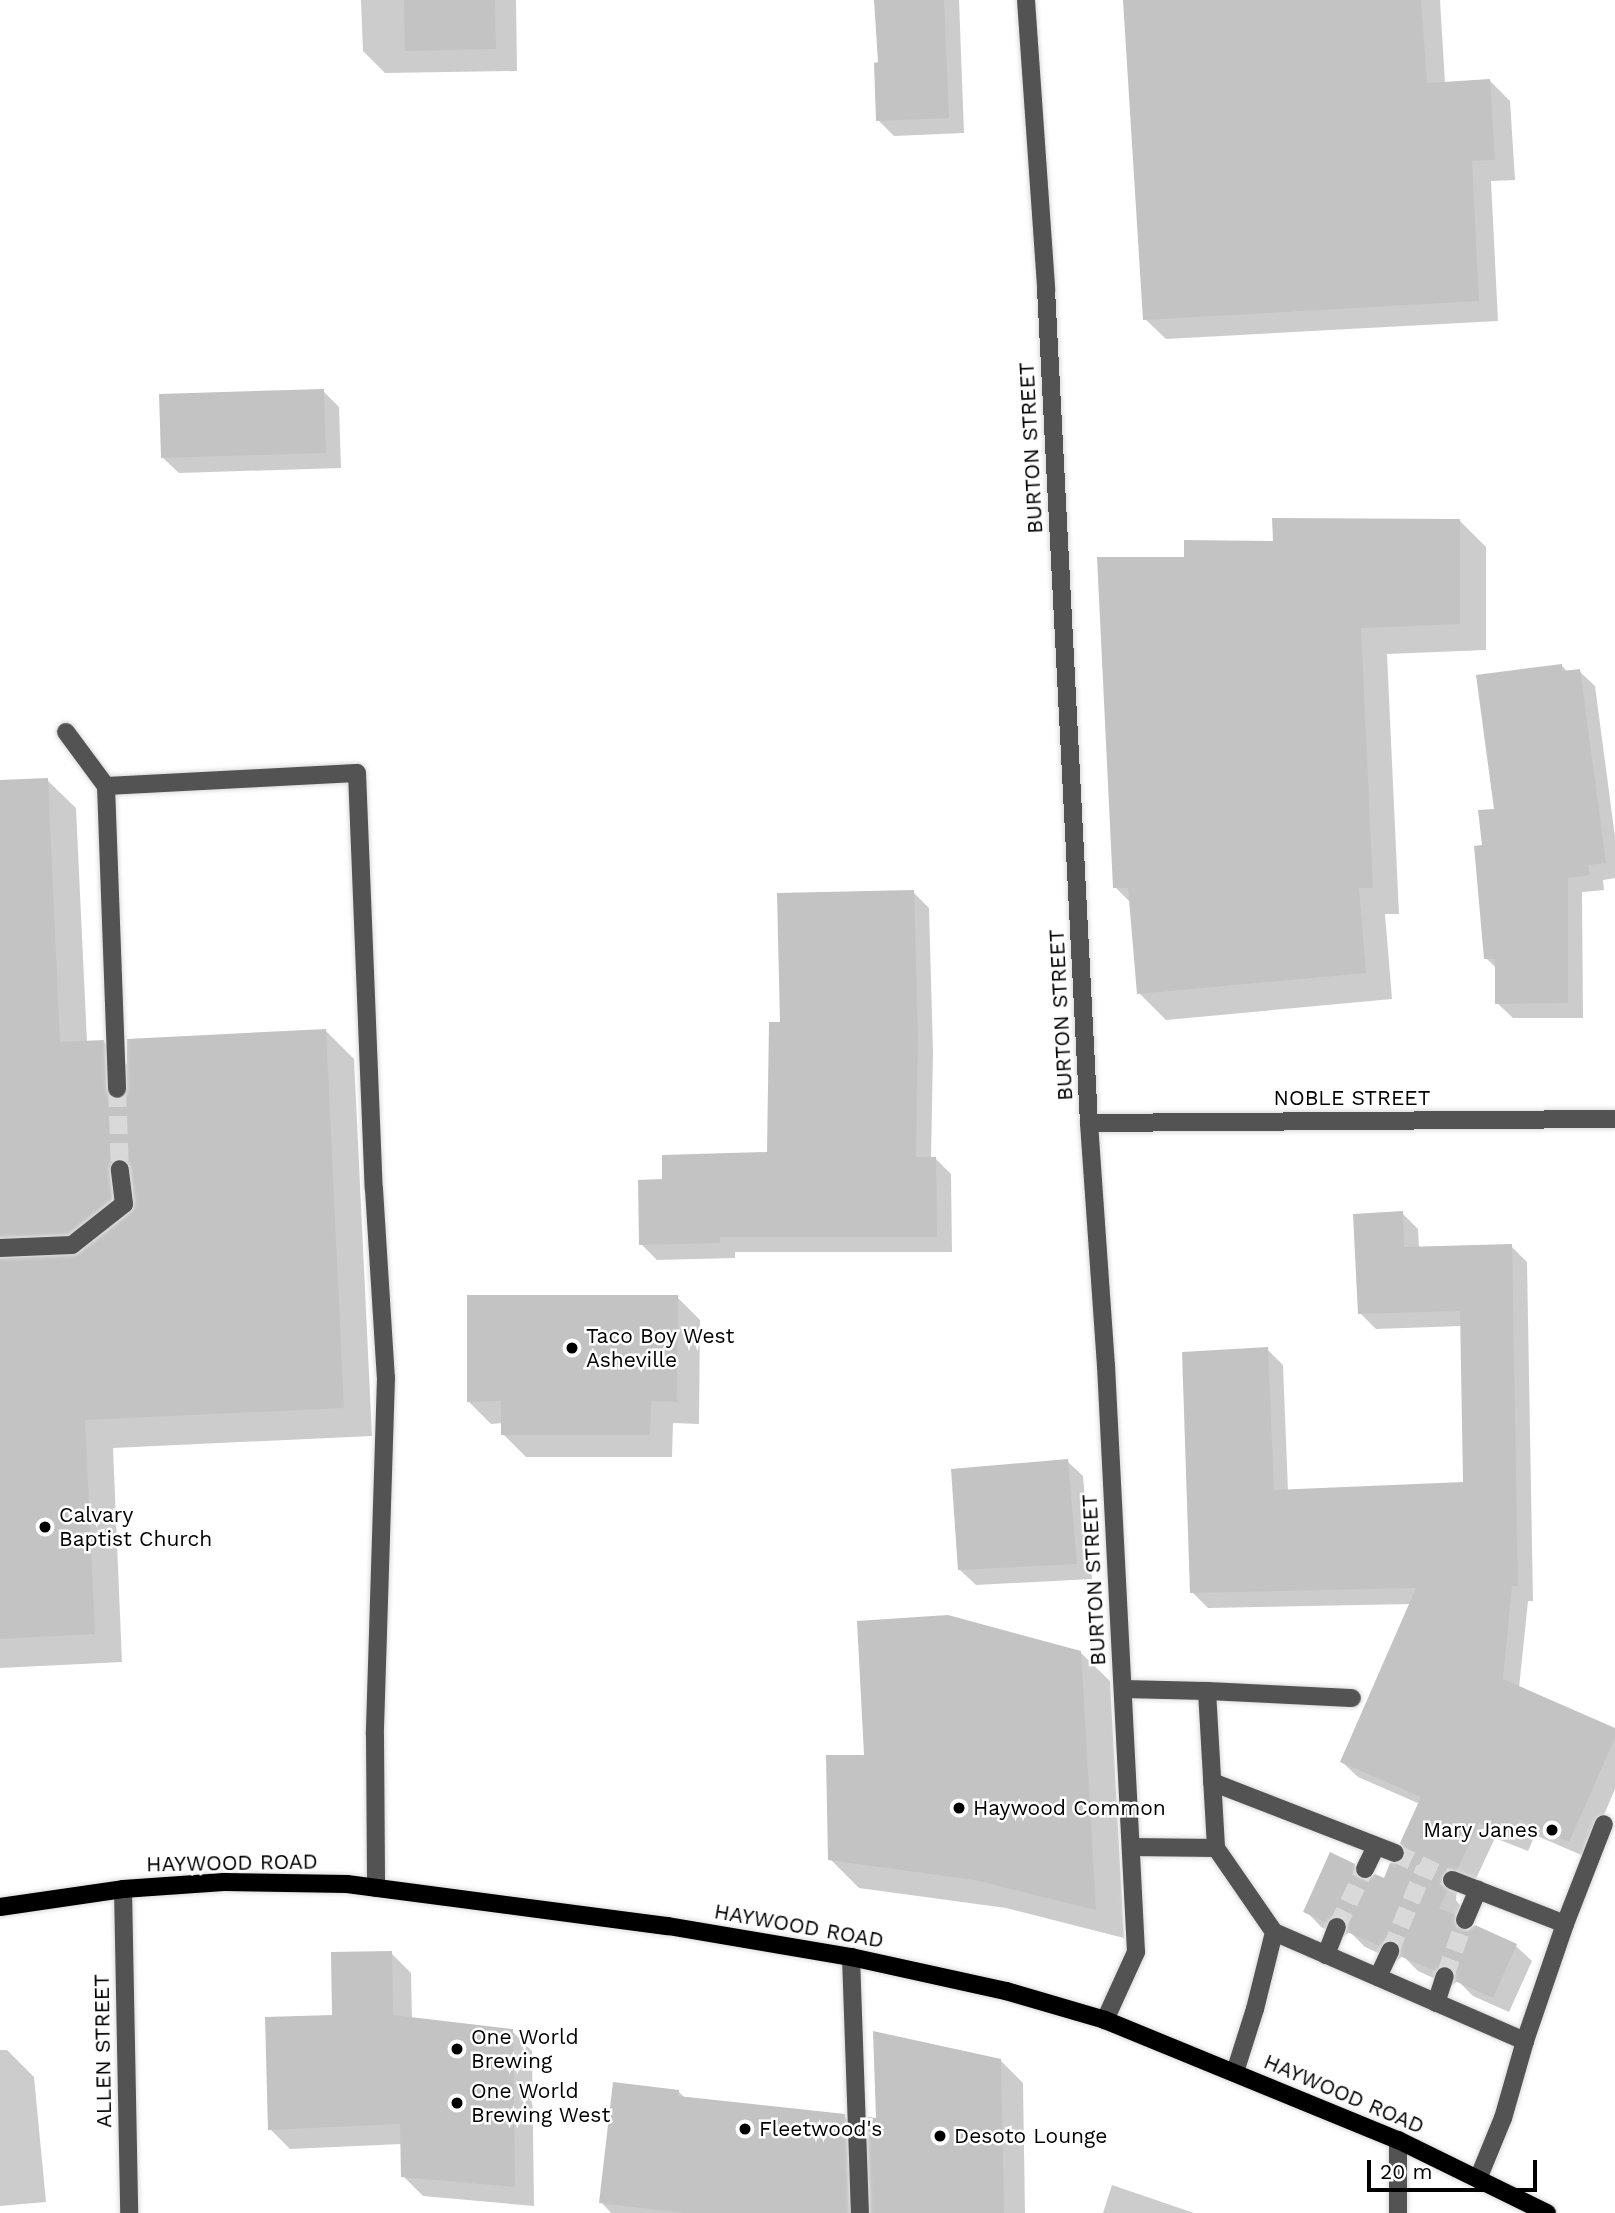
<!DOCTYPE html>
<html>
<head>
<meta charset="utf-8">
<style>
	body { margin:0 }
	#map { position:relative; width:1615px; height:2213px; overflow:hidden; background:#fff; font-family:"Work Sans",sans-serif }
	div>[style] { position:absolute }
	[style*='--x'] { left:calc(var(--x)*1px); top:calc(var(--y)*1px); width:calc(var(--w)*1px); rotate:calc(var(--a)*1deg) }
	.shadow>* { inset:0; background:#0003 }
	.building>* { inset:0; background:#c3c3c3 }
	.minor-tunnel>* { height:18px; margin-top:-9px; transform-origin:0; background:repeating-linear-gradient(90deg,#d9d9d9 0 18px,transparent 0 27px) }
	.roads { filter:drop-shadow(0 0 2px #dbdbdb) drop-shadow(0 0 2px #dbdbdb) }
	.minor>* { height:18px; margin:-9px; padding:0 9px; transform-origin:9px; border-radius:9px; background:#535353 }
	.major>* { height:18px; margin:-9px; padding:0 9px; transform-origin:9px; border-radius:9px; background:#000 }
	.dots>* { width:19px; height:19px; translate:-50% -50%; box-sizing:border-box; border:4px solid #fff; border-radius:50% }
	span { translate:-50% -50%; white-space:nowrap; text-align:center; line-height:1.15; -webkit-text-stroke:5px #fff; paint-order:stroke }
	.street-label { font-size:21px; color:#000 }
	.poi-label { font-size:21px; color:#000 }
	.left { translate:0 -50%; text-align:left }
	.right { translate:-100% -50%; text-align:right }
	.scale { position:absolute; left:1367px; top:2160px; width:170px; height:32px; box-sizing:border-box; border:4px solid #000; border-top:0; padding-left:9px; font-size:21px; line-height:24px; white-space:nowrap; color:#000; -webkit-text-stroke:5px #fff; paint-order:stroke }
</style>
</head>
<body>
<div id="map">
	<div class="shadow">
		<div style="clip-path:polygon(361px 0,516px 0,517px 71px,385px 73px,363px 51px)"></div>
		<div style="clip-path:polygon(877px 0,959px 0,964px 133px,894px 136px,878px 120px,880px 64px)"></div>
		<div style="clip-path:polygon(1125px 0,1440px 0,1445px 83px,1490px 81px,1510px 101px,1515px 180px,1491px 181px,1498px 321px,1166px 339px,1145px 319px)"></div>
		<div style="clip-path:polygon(323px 391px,339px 407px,341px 468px,179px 473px,163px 458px)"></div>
		<div style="clip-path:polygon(1459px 520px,1486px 547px,1486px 650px,1387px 654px,1399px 914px,1385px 914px,1392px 999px,1166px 1020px,1139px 993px,1131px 903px,1115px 887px,1186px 559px,1275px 543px)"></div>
		<div style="clip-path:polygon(1561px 665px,1568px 672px,1579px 671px,1595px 686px,1615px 837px,1615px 878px,1603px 880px,1604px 890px,1582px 892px,1583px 1018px,1513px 1018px,1497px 1003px,1497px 969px,1486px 958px,1484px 847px,1496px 810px)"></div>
		<div style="clip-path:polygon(47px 780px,76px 808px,87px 1042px,103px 1041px,129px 1067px,326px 1031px,354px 1059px,372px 1436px,113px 1448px,122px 1662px,0 1668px,0 782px)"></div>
		<div style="clip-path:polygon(913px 892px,929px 908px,933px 1052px,931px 1159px,936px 1159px,951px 1174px,952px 1252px,735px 1252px,735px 1258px,657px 1260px,641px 1244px,663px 1181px,768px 1154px)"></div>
		<div style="clip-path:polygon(1402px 1213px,1418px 1229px,1419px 1248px,1511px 1246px,1527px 1262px,1533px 1601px,1528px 1601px,1519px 1688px,1615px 1730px,1615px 1789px,1586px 1857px,1535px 1835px,1528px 1851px,1495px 1838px,1473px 1885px,1457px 1891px,1456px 1900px,1462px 1908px,1457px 1920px,1469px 1932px,1516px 1946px,1532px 1961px,1509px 2012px,1473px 1996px,1458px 1981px,1451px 1986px,1418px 1971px,1403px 1956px,1396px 1961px,1365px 1947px,1350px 1932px,1343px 1937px,1321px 1927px,1306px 1911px,1354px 1865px,1369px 1880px,1385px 1880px,1404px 1863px,1408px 1852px,1420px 1804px,1358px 1777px,1342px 1762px,1411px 1604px,1208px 1608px,1192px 1592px,1267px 1349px,1283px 1365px,1288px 1491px,1465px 1484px,1462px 1326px,1376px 1329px,1360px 1313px)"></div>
		<div style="clip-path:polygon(677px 1297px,700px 1320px,699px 1424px,673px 1423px,672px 1457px,526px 1457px,503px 1434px,503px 1423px,491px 1424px,468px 1401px)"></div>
		<div style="clip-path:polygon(1067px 1461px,1083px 1476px,1092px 1579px,976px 1585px,960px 1570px)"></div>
		<div style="clip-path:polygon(1080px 1652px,1110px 1681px,1124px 1938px,1006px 1908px,859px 1888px,830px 1859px,866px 1756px)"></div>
		<div style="clip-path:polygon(391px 1953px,411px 1973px,412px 2019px,512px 2031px,532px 2051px,534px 2206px,423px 2196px,403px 2176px,402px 2144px,290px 2149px,270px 2129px,334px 2017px)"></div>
		<div style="clip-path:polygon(0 2050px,7px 2050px,34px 2077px,46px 2202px,0 2206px)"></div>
		<div style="clip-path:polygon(1000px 2060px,1023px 2083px,1025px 2213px,611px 2213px,601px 2202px,678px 2091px,686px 2099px,844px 2116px,871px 2142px,878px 2120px)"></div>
		<div style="clip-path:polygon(1112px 2185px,1194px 2213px,1103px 2213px)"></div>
	</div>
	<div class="building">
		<div style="clip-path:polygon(404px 0,495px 0,496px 49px,405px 51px)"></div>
		<div style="clip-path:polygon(874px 0,944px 0,949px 118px,876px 121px,874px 63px,878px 62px)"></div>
		<div style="clip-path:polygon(1123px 0,1421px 0,1427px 83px,1490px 79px,1495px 160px,1472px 161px,1479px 301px,1143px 320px)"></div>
		<div style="clip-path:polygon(324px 389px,326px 453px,161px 458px,159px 394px)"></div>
		<div style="clip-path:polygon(1272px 518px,1460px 519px,1460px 624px,1361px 628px,1373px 888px,1359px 888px,1366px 973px,1137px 994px,1128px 888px,1113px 888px,1097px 557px,1184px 557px,1184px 540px,1273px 541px)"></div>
		<div style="clip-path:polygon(1562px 664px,1562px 671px,1580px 669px,1606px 863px,1588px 865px,1590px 875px,1568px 878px,1568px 1003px,1495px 1004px,1495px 959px,1484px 959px,1474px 846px,1482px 845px,1478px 810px,1494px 809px,1476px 675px)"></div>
		<div style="clip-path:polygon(48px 778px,60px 1042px,104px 1040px,106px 1089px,111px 1099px,118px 1100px,127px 1094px,127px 1039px,326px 1029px,344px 1408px,85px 1420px,95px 1634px,0 1639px,0 1259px,78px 1254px,131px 1213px,135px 1203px,131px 1167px,125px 1159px,118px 1158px,110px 1164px,109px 1170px,112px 1199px,68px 1234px,0 1237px,0 780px)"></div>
		<div style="clip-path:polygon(914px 890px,918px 1035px,916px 1157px,936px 1157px,937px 1237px,720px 1237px,720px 1243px,639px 1245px,638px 1180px,662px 1179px,662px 1155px,767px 1152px,769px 1022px,780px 1022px,777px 893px)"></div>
		<div style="clip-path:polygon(1403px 1211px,1404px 1247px,1512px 1244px,1518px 1586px,1512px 1586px,1503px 1679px,1615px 1728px,1615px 1738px,1569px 1842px,1519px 1820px,1512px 1837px,1479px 1823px,1457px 1870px,1450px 1869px,1442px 1875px,1441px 1882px,1448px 1890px,1439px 1908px,1455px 1915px,1456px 1927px,1467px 1931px,1475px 1925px,1517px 1944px,1493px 1998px,1455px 1981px,1456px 1973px,1449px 1966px,1442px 1965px,1435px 1971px,1400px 1956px,1400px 1945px,1394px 1940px,1384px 1941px,1380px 1946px,1347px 1932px,1348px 1925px,1342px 1917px,1335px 1916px,1327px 1923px,1303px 1912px,1330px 1852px,1355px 1864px,1355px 1875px,1365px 1880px,1375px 1874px,1384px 1878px,1390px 1863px,1402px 1862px,1406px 1856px,1406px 1851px,1400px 1843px,1421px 1797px,1340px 1762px,1416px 1588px,1190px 1593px,1182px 1352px,1268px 1347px,1274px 1490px,1463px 1482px,1460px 1311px,1358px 1314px,1353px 1214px)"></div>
		<div style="clip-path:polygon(467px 1295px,678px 1295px,677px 1402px,651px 1401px,650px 1435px,501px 1435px,501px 1401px,467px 1402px)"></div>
		<div style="clip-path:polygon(1068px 1459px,1077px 1564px,958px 1570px,951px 1469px)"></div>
		<div style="clip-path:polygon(948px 1615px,1081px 1651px,1096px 1910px,975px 1880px,828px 1860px,826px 1755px,864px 1755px,857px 1621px)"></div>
		<div style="clip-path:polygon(392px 1951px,393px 2015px,513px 2029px,515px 2187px,401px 2177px,400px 2124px,268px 2130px,265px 2017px,332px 2015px,331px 1952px)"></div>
		<div style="clip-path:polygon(873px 2031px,1001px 2059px,1004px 2213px,871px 2213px,868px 2117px,876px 2118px)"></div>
		<div style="clip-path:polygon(613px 2082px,679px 2090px,678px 2096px,845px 2114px,849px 2213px,686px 2213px,599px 2203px)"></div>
	</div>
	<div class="minor-tunnel">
		<div style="--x:117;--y:1089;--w:80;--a:87.9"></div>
		<div style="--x:1395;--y:1853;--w:63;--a:25.3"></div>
		<div style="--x:1337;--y:1927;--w:64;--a:-64.2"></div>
		<div style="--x:1390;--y:1951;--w:90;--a:-67.1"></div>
		<div style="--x:1445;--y:1976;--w:59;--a:-70.3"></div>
	</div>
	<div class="roads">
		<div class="minor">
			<div style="--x:1026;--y:0;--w:290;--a:86"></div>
			<div style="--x:1046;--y:289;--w:835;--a:87.05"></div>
			<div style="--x:1089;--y:1123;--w:244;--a:86"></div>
			<div style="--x:1106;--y:1366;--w:587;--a:87.07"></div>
			<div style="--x:1136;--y:1952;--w:75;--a:114.5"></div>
			<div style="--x:66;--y:732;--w:67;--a:53.5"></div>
			<div style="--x:106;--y:786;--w:251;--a:-3"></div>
			<div style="--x:357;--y:773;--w:416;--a:87.7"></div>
			<div style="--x:374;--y:1189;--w:189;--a:86.4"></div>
			<div style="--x:386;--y:1378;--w:357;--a:91.8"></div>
			<div style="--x:375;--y:1735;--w:153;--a:89.6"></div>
			<div style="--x:106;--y:786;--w:303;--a:87.9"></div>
			<div style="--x:1089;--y:1123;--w:526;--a:-0.44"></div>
			<div style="--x:0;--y:1248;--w:72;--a:-2.4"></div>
			<div style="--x:72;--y:1245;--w:66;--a:-38.3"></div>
			<div style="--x:124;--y:1204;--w:35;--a:-97"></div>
			<div style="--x:1123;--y:1689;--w:84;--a:1.4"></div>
			<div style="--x:1207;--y:1691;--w:157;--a:86.7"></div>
			<div style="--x:1216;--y:1848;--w:102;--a:55.4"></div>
			<div style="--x:1207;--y:1691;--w:145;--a:2.8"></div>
			<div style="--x:1212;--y:1782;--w:196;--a:21.2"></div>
			<div style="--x:1131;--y:1847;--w:85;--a:0.7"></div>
			<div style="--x:1365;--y:1869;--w:25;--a:-64"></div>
			<div style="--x:1452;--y:1880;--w:121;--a:21.3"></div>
			<div style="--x:1565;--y:1924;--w:124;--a:108.9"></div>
			<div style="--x:123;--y:1889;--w:324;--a:88.9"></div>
			<div style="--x:1465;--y:1920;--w:33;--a:-67"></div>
			<div style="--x:1565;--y:1924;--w:107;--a:-68.7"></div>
			<div style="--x:1326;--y:1955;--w:30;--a:-69"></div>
			<div style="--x:851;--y:1957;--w:256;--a:88"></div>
			<div style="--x:1378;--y:1977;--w:29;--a:-65"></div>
			<div style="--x:1436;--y:2003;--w:28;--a:-72"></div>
			<div style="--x:1235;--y:2072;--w:66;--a:-72.4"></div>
			<div style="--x:1255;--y:2009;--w:79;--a:-76.1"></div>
			<div style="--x:1274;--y:1932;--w:274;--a:23.5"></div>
			<div style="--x:1525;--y:2041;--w:80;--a:105.9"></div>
			<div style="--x:1503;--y:2118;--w:66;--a:112.3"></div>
			<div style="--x:1398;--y:2140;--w:73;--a:90"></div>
		</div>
		<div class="major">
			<div style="--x:0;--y:1907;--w:124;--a:-8.3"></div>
			<div style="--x:123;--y:1889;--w:101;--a:-4"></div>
			<div style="--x:224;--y:1882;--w:123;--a:0.9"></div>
			<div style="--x:347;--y:1884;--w:324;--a:7.5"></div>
			<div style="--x:668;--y:1926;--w:186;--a:9.6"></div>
			<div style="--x:851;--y:1957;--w:159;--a:12.4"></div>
			<div style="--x:1006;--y:1991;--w:103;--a:16.3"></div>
			<div style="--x:1105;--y:2020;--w:317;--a:22.3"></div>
			<div style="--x:1398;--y:2140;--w:166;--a:26.1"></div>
		</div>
	</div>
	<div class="dots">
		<div style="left:572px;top:1348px;background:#000"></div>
		<div style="left:45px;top:1527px;background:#000"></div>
		<div style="left:959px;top:1808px;background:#000"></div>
		<div style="left:1552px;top:1830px;background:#000"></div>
		<div style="left:457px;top:2049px;background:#000"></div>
		<div style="left:457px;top:2103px;background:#000"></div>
		<div style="left:745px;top:2129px;background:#000"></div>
		<div style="left:940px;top:2136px;background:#000"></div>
	</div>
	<div class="street-label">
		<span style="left:1031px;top:448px;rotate:-93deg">BURTON STREET</span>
		<span style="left:1061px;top:1015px;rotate:-93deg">BURTON STREET</span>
		<span style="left:1352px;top:1098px">NOBLE STREET</span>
		<span style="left:1094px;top:1580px;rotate:-93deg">BURTON STREET</span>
		<span style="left:232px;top:1863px;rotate:-1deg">HAYWOOD ROAD</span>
		<span style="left:799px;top:1926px;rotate:10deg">HAYWOOD ROAD</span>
		<span style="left:103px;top:2051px;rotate:-91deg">ALLEN STREET</span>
		<span style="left:1344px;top:2094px;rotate:23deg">HAYWOOD ROAD</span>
	</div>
	<div class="poi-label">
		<span class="left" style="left:586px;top:1348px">Taco Boy West<br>Asheville</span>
		<span class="left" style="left:59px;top:1527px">Calvary<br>Baptist Church</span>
		<span class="left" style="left:973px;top:1808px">Haywood Common</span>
		<span class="right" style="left:1538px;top:1830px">Mary Janes</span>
		<span class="left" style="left:471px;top:2049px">One World<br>Brewing</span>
		<span class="left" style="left:471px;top:2103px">One World<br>Brewing West</span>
		<span class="left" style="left:759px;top:2129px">Fleetwood's</span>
		<span class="left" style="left:954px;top:2136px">Desoto Lounge</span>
	</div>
	<div class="scale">20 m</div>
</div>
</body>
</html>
